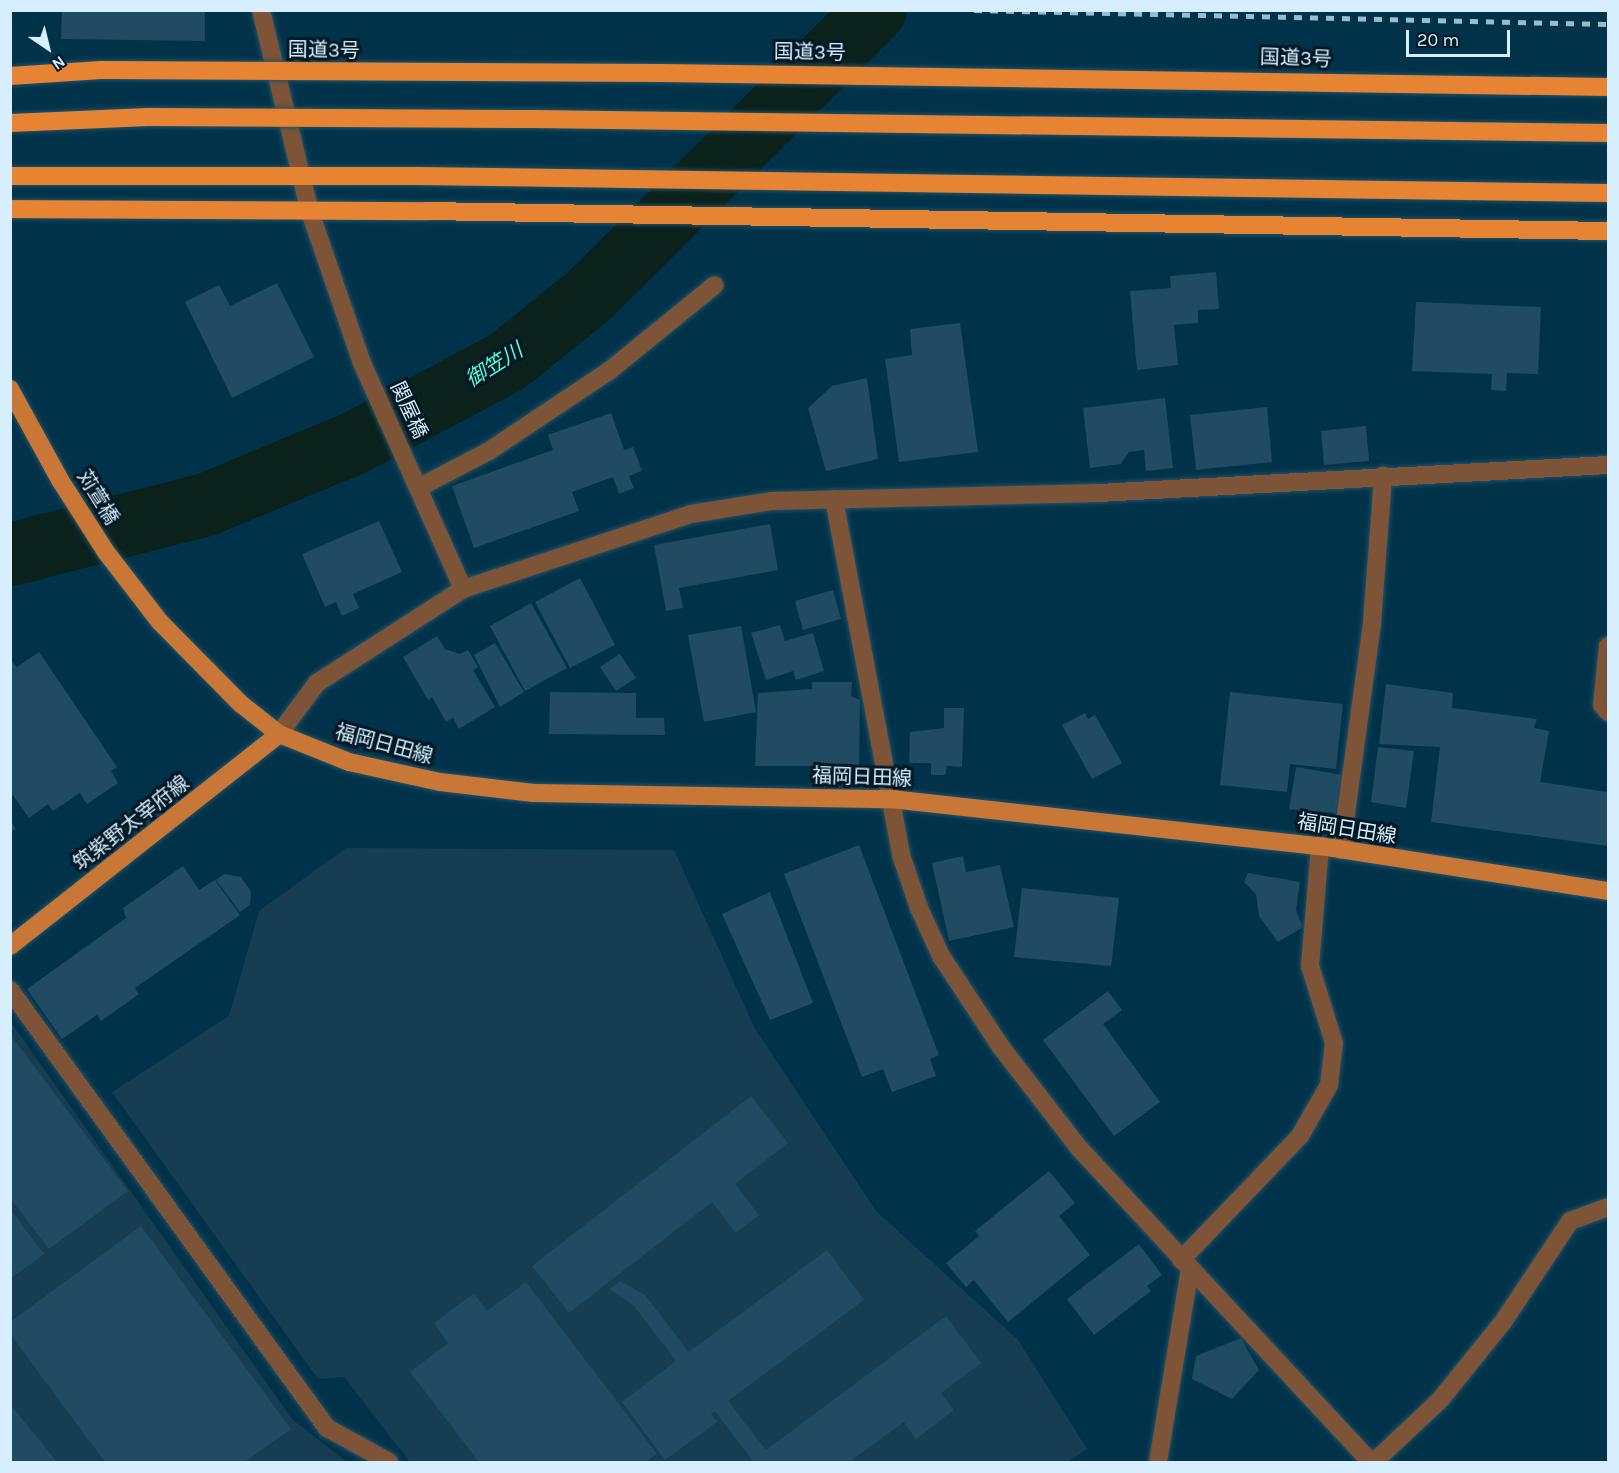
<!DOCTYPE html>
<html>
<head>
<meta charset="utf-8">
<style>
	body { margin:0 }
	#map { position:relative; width:1619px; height:1473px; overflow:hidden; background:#00334a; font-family:Karla,"Noto Sans JP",sans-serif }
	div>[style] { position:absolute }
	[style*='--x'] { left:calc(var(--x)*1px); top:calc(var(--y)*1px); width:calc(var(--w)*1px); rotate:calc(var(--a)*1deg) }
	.built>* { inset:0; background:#163d51 }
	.river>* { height:63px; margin:-31.5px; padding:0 31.5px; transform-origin:31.5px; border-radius:31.5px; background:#0b211c }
	.building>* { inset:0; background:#214b62 }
	.roads { filter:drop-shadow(0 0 2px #225167) drop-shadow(0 0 2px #225167) }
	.minor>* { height:18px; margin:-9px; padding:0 9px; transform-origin:9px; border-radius:9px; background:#7d5438 }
	.major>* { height:18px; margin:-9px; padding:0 9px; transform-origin:9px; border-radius:9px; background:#c97737 }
	.highway>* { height:18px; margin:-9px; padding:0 9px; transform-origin:9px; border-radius:9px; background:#e78434 }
	.rail>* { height:4.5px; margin-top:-2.25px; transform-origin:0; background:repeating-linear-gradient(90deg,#9cbbcc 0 8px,transparent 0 16px) }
	.bridges { filter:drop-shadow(0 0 2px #225167) drop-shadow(0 0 2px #225167) }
	.highway-bridge>* { height:18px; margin:-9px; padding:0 9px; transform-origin:9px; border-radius:9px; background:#e78434 }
	span { translate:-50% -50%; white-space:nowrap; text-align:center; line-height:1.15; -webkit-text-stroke:6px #011926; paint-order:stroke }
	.street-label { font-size:20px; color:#d6eefd }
	.water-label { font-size:21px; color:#58fdd9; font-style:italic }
	.frame { position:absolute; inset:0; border:12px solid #d6eefd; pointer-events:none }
	.north { position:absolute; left:18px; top:18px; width:60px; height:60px; -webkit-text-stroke:4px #011926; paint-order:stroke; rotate:145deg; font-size:16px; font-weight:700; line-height:24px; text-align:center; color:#d6eefd }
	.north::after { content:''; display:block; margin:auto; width:21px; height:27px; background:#d6eefd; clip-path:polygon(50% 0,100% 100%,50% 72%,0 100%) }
	.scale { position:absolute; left:1406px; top:30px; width:104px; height:27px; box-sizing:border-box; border:3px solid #d6eefd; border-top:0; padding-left:8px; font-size:18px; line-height:21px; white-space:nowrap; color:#d6eefd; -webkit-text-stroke:4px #011926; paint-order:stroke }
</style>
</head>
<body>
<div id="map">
	<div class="built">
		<div style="clip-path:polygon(346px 848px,674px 850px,755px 1029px,876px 1211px,1018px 1340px,1087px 1449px,1068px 1462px,410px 1462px,344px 1377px,318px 1379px,112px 1092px,229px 1016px,259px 911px)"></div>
		<div style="clip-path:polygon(10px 1021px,292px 1419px,347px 1462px,11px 1462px)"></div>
	</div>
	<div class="river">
		<div style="--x:10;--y:554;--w:202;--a:-14.3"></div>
		<div style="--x:206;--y:504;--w:161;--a:-22.6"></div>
		<div style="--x:355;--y:442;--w:172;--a:-28.1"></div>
		<div style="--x:507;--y:361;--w:107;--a:-38.9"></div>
		<div style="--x:590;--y:294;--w:402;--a:-44.9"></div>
	</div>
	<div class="building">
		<div style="clip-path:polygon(62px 10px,205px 10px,205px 41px,61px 39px)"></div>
		<div style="clip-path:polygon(1216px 272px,1219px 309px,1198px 310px,1198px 323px,1174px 325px,1178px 365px,1137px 370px,1130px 291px,1171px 288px,1170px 276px)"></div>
		<div style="clip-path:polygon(277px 283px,314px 357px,232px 398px,185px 302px,219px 285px,230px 306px)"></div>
		<div style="clip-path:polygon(1416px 302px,1541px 307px,1538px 374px,1507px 373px,1506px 391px,1491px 390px,1492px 374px,1412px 371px)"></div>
		<div style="clip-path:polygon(960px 323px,978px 452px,899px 462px,885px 359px,912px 355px,910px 329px)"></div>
		<div style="clip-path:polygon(867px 378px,878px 459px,826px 471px,808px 408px,832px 386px)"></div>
		<div style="clip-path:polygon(1165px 398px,1173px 468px,1146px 471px,1144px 450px,1129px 452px,1121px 464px,1090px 468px,1083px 408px)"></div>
		<div style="clip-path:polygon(1267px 407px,1272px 462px,1196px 470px,1190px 415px)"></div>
		<div style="clip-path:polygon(611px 413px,624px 450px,633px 447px,642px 471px,629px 476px,634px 488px,619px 494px,613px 477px,572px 492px,579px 511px,474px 548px,452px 486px,553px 450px,548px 435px)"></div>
		<div style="clip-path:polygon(1366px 426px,1369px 461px,1324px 465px,1321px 431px)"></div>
		<div style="clip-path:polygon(379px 521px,402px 572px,353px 594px,359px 608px,342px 616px,336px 602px,325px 607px,302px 554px)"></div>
		<div style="clip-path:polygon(770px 524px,778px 570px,679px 588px,683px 608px,666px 611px,654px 545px)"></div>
		<div style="clip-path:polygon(580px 578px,615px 645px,570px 668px,535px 602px)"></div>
		<div style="clip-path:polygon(833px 590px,841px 619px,803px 630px,795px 601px)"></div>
		<div style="clip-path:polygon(531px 603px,567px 668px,525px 691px,490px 626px)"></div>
		<div style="clip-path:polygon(780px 625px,785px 641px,813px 633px,824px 671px,796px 680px,793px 671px,766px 680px,751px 633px)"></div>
		<div style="clip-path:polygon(741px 626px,756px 712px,704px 722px,688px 635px)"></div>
		<div style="clip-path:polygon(437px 636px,445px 649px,460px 654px,468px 650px,478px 667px,473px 670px,495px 707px,459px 729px,453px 718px,446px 722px,432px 697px,428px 700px,403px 657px)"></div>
		<div style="clip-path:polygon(495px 643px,524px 692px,500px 707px,474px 655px)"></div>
		<div style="clip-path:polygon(39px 652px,117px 767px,111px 771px,118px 783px,87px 804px,80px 793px,53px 811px,48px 804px,29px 818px,10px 791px,10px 659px,17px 667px)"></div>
		<div style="clip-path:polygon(620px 654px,636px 678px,616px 691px,600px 667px)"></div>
		<div style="clip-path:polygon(812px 682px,852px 682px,851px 696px,860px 700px,859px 766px,755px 766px,758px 693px,812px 689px)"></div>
		<div style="clip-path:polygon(1386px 684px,1453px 693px,1452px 708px,1537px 719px,1534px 728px,1549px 731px,1540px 782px,1608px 792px,1608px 846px,1431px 822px,1440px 747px,1379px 744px)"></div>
		<div style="clip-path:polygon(550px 692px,636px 693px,636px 718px,664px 718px,665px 735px,549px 734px)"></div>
		<div style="clip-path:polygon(1230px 692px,1343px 704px,1336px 769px,1290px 764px,1287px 792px,1220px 785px)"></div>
		<div style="clip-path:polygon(944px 708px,964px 708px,962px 767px,947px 766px,945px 775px,931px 775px,931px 763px,909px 763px,910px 732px,944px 728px)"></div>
		<div style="clip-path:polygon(1085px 713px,1088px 719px,1095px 715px,1122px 763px,1092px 779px,1062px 725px)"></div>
		<div style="clip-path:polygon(1378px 747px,1414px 751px,1406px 808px,1371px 802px)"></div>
		<div style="clip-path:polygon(1296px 767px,1342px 775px,1336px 813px,1289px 809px)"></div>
		<div style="clip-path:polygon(10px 820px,16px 829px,10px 832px)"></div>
		<div style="clip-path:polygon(859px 845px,939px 1055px,930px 1059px,936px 1076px,892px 1092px,883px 1069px,862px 1077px,784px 874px)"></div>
		<div style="clip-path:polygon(963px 856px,966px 872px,1000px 865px,1014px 927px,949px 941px,932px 863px)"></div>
		<div style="clip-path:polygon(183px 866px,199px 890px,215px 880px,240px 915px,135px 988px,139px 994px,101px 1021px,97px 1015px,62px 1039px,27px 989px,126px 918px,123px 908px)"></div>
		<div style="clip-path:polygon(1248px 873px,1300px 882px,1296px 910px,1303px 927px,1278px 942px,1259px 916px,1256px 894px,1244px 882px)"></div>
		<div style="clip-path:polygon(224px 874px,241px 877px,251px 892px,250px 905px,240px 912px,216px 880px)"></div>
		<div style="clip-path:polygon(1022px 888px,1119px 898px,1111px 966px,1014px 957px)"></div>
		<div style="clip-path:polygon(770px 892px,813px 1003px,770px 1020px,722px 914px)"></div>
		<div style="clip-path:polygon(1108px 991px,1122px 1010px,1103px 1024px,1160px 1102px,1114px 1136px,1043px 1040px)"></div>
		<div style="clip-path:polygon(10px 1034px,128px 1191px,49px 1249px,10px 1198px)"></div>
		<div style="clip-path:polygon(751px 1096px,788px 1143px,735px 1184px,759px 1215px,736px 1233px,712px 1202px,569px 1313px,532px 1266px)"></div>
		<div style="clip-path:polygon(1049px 1171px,1075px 1203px,1059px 1216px,1090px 1255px,1008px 1322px,974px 1280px,966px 1287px,946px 1263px,979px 1236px,975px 1231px)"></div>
		<div style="clip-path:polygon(10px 1209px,44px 1254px,10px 1279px)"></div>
		<div style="clip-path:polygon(141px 1226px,291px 1429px,245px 1462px,105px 1462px,10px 1334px,10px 1322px)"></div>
		<div style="clip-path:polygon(1139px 1244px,1162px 1275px,1147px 1286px,1151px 1291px,1094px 1335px,1067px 1299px)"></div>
		<div style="clip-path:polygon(827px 1250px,864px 1300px,728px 1401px,766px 1450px,946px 1316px,981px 1363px,941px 1393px,954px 1410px,916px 1439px,904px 1422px,849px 1462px,749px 1462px,752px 1460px,715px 1411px,711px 1414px,717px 1422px,665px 1460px,622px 1402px,676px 1361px,634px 1306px,610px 1289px,620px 1281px,645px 1295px,689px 1352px)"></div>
		<div style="clip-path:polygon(526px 1282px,657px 1454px,645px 1462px,479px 1462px,410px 1372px,448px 1343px,434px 1323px,474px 1293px,487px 1311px)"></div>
		<div style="clip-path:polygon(1241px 1338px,1259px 1370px,1232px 1399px,1192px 1379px,1196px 1356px)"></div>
		<div style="clip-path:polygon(10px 1404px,57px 1462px,10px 1462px)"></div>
	</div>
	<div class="roads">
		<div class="minor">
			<div style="--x:261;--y:10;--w:208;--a:76.4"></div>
			<div style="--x:310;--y:212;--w:160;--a:71"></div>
			<div style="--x:362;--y:363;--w:248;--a:65.9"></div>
			<div style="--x:420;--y:487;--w:78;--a:-27.6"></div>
			<div style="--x:489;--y:451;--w:144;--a:-33.7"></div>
			<div style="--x:609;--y:371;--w:136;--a:-39.1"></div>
			<div style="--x:834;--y:499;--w:362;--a:79.3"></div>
			<div style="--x:901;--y:855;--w:56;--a:71.2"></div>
			<div style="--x:919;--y:908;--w:53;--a:65.4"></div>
			<div style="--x:941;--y:956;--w:109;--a:56.6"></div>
			<div style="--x:1001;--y:1047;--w:128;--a:52.3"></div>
			<div style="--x:1079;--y:1148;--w:429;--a:47.1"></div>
			<div style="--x:1608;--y:646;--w:59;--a:95.8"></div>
			<div style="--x:1602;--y:705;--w:9;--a:49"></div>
			<div style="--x:279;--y:734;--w:64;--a:-53.3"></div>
			<div style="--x:317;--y:683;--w:174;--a:-32.8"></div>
			<div style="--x:463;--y:589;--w:240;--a:-18.2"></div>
			<div style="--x:691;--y:514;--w:81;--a:-9.2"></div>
			<div style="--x:771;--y:501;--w:328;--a:-1.4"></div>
			<div style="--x:1099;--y:493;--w:510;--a:-3.15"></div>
			<div style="--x:1341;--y:850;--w:229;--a:-82.2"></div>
			<div style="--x:1372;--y:623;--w:148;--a:-85.7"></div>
			<div style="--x:10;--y:990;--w:541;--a:54.11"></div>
			<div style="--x:327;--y:1428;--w:71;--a:28.7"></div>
			<div style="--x:1181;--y:1260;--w:172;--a:-46.2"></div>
			<div style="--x:1300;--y:1136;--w:59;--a:-60.4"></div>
			<div style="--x:1329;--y:1085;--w:42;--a:-83.2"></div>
			<div style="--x:1334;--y:1043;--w:81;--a:-107.3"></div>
			<div style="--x:1310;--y:966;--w:120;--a:-85.2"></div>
			<div style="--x:1158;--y:1462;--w:196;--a:-80.6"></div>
			<div style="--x:1374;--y:1462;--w:91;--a:-43.2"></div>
			<div style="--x:1440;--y:1400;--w:100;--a:-51.1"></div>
			<div style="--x:1503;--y:1322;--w:121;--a:-56.4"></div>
			<div style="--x:1570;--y:1221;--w:40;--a:-20.2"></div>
		</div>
		<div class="major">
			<div style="--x:10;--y:389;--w:104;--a:61.2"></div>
			<div style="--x:60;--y:480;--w:85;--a:57.4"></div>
			<div style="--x:106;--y:552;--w:88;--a:52.4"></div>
			<div style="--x:160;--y:622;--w:115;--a:45.4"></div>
			<div style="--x:241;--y:704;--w:48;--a:38.3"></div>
			<div style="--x:279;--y:734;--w:75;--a:21.8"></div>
			<div style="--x:349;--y:762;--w:93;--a:12.4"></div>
			<div style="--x:440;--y:782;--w:94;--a:6.7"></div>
			<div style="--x:533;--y:793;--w:358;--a:1"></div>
			<div style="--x:891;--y:799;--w:432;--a:6.3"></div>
			<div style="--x:1320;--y:846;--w:291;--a:8.9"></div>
			<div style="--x:10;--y:946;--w:342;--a:-38.2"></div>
		</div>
		<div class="highway">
			<div style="--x:10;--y:176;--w:407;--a:0"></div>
			<div style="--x:417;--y:176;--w:1191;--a:0.82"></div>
			<div style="--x:10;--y:209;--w:416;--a:0.3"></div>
			<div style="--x:426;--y:211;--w:1182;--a:0.97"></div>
		</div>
	</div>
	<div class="rail">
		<div style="--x:974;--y:10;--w:634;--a:1.27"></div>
	</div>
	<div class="bridges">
		<div class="highway-bridge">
			<div style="--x:10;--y:76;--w:91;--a:-3.8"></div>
			<div style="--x:101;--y:70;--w:563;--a:0.31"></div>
			<div style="--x:664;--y:73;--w:944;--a:0.85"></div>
			<div style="--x:10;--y:123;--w:138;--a:-2.5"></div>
			<div style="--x:148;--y:117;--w:386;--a:0.3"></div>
			<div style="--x:534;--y:119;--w:1074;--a:0.75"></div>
		</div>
	</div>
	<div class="street-label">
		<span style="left:324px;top:50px;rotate:1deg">国道3号</span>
		<span style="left:810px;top:52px;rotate:1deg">国道3号</span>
		<span style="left:1296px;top:58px;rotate:2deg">国道3号</span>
		<span style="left:409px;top:410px;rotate:65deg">関屋橋</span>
		<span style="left:98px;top:497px;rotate:58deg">苅萱橋</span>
		<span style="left:384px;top:744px;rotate:15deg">福岡日田線</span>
		<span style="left:862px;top:777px;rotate:2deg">福岡日田線</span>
		<span style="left:131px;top:823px;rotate:-38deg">筑紫野太宰府線</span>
		<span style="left:1347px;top:829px;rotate:9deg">福岡日田線</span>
	</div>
	<div class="water-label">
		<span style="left:494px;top:365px;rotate:-32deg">御笠川</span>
	</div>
	<div class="frame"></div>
	<div class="north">N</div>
	<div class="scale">20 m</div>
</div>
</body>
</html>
